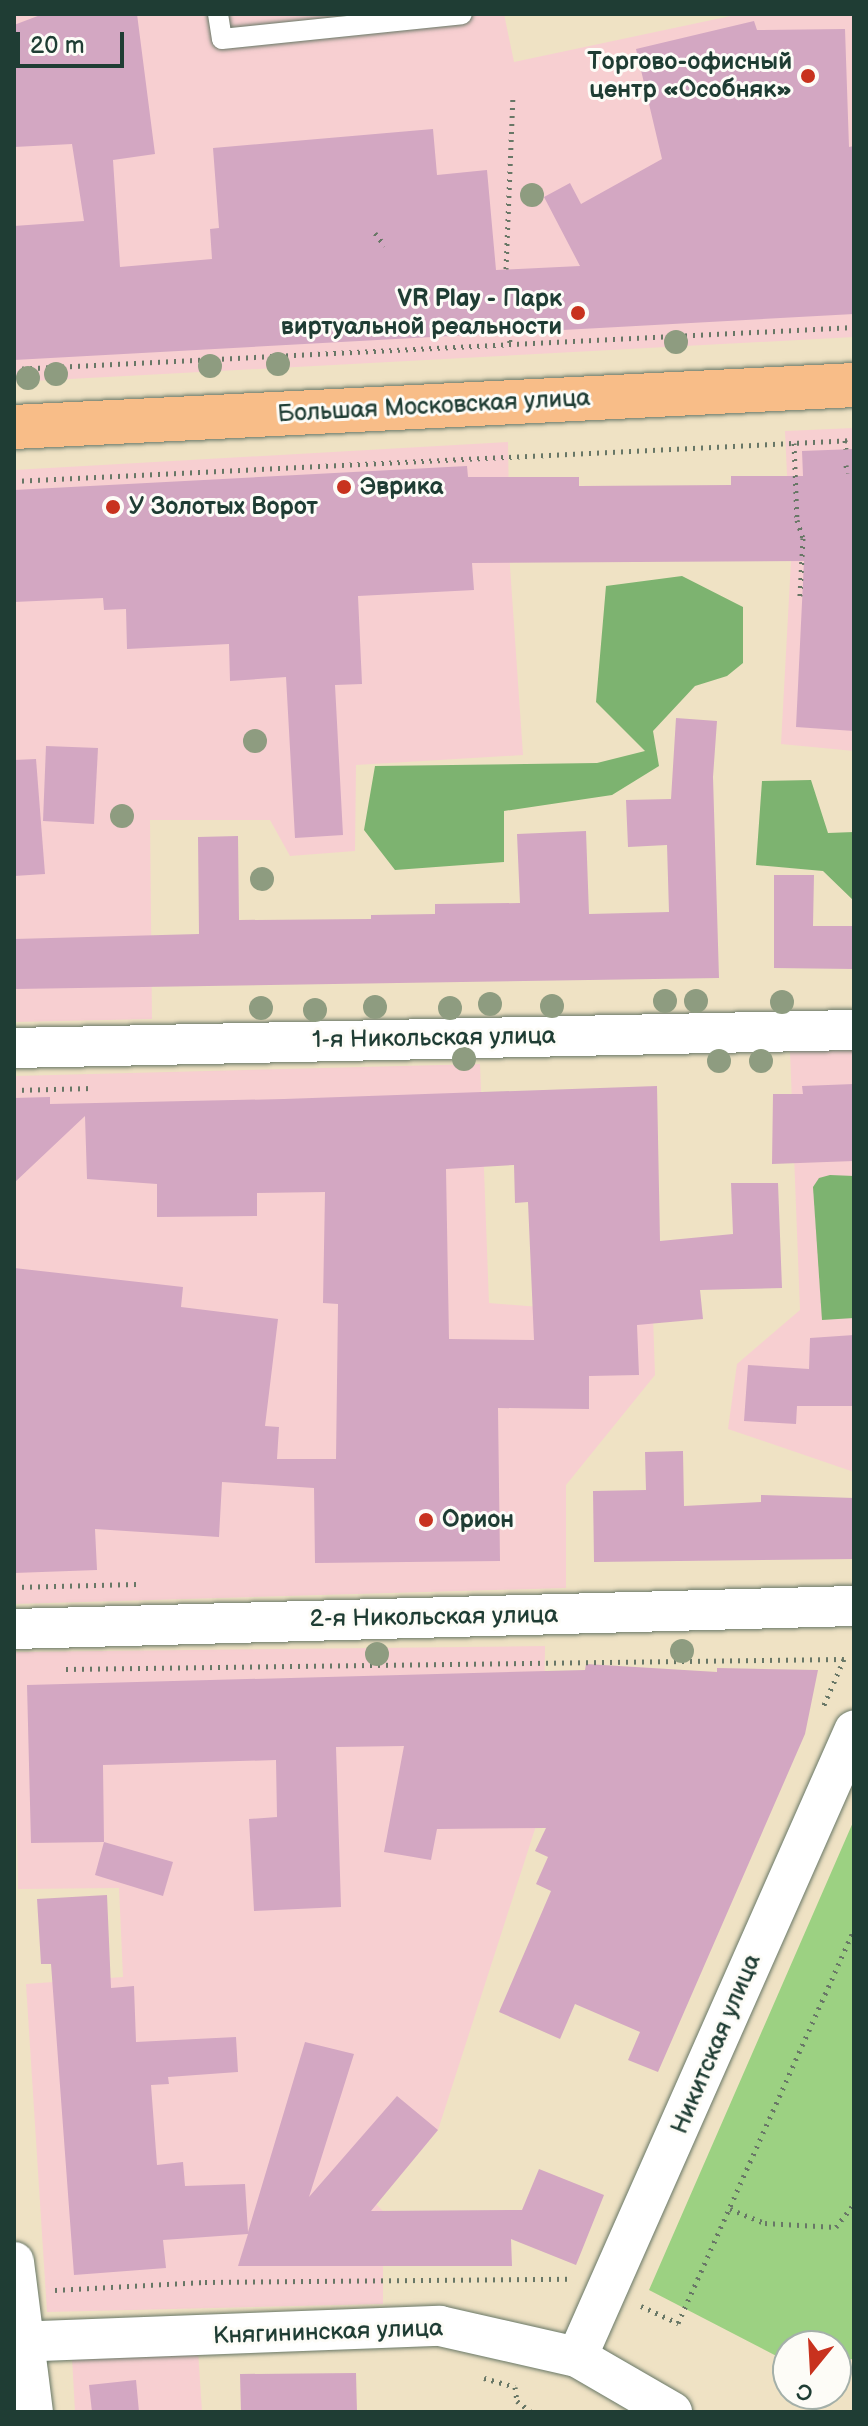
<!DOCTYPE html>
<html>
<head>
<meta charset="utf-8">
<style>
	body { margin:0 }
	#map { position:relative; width:868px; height:2426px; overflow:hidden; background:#efe2c4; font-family:"Balsamiq Sans",sans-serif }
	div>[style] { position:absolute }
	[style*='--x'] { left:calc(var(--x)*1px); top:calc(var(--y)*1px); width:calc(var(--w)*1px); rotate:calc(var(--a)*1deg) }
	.built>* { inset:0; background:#f7cfd1 }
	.green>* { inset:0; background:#9cd182 }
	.forest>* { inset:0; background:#7db370 }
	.building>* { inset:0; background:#d3a7c2 }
	.path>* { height:5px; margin-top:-2.5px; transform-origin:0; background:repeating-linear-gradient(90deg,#687766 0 2px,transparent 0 8px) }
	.roads { filter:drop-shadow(0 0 2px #687766) drop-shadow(0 0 2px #687766) }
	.service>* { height:20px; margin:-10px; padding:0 10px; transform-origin:10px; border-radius:10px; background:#fff }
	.minor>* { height:40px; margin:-20px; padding:0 20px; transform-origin:20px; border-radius:20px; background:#fff }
	.primary>* { height:44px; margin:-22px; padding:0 22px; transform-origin:22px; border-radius:22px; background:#f8bd88 }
	.trees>* { width:24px; height:24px; margin:-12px; border-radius:50%; background:#8e9c80 }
	.dots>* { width:22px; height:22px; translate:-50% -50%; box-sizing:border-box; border:4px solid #fdfcf7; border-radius:50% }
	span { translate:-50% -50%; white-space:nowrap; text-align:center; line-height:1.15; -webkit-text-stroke:6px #fdfcf7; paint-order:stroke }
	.poi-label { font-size:24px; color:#1f3d34; font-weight:700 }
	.right { translate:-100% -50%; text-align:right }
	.left { translate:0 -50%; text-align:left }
	.street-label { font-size:24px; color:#1f3d34 }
	.frame { position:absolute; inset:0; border:16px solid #1f3d34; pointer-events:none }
	.north { position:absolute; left:772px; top:2330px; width:80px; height:80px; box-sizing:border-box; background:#fdfcf7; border:2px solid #a4b0a9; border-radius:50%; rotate:198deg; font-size:22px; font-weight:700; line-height:32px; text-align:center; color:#1f3d34 }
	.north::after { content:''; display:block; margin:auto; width:28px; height:36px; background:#c8321e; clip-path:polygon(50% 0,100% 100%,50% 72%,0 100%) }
	.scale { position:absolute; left:16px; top:32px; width:108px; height:36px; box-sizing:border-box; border:4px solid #1f3d34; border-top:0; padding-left:10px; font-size:24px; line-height:28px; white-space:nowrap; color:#1f3d34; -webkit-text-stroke:6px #fdfcf7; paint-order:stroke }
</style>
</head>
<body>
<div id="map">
	<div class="built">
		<div style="clip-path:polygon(14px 14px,504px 14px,514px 62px,740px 14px,854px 15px,854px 337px,14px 382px)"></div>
		<div style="clip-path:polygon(854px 428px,854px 751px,781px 744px,791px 561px,785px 431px)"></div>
		<div style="clip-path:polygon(508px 442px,510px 567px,523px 755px,356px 765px,355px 851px,290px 856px,270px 820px,150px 820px,152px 1019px,14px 1022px,14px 470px)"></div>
		<div style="clip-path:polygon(854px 1050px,854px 1472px,728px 1429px,737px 1364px,800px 1310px,790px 1051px)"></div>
		<div style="clip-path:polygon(480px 1064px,489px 1303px,653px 1316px,655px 1375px,566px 1485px,566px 1588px,14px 1604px,14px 1076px)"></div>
		<div style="clip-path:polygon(545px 1646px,543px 1804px,438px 2130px,376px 2204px,383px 2211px,383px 2304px,47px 2312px,26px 1984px,123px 1977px,119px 1888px,18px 1889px,14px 1652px)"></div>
		<div style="clip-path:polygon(198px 2350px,202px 2412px,75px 2412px,72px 2357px)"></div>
	</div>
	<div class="green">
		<div style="clip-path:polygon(854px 1820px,854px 2359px,836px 2360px,836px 2346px,788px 2346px,788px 2362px,649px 2290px)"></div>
	</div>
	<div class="forest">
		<div style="clip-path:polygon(682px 576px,743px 607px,743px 663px,727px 676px,695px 686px,653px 731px,659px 766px,612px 795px,504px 811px,504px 862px,395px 870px,364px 830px,375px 766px,597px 763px,645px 751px,596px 702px,606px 586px)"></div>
		<div style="clip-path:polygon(811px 780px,828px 833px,854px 832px,854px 901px,823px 871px,756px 865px,762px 781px)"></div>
		<div style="clip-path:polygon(830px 1175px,854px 1176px,854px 1318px,822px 1320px,813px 1187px,819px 1178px)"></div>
	</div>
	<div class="building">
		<div style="clip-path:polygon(43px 14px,137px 14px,155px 154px,113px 160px,120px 267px,212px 259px,210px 229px,219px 228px,213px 148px,433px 129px,437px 175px,487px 170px,496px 270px,580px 266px,544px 197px,570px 183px,581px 204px,662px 159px,636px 49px,754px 21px,757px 30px,845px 29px,849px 147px,854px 146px,854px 314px,14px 360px,14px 226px,84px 221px,72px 144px,14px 147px,14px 25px)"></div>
		<div style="clip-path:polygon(854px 449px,854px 731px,796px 727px,804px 561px,472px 563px,474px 590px,358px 596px,362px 684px,335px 685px,343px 835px,295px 838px,286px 677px,230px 681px,229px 644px,127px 649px,126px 609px,104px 610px,103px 598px,14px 602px,14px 490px,467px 466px,468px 477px,579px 477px,579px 486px,731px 485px,731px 476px,803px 476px,802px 451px)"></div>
		<div style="clip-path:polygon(676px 718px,717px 721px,713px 777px,719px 978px,14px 989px,14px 939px,199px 934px,198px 837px,238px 836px,239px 920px,371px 919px,371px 915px,435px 914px,435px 904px,520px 903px,517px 834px,586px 831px,589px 914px,669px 912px,667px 845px,628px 847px,626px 800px,671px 799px)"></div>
		<div style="clip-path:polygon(46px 746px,98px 748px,94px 824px,43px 821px)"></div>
		<div style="clip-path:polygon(36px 759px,45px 874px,14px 876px,14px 760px)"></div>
		<div style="clip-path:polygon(774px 875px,814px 875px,813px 926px,854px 926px,854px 969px,774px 968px)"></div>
		<div style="clip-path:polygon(854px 1084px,854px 1161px,772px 1164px,773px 1094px,803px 1094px,802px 1086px)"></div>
		<div style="clip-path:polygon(evenodd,657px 1086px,660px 1241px,733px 1234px,731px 1183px,778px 1183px,782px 1288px,700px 1290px,703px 1319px,637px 1325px,639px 1375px,589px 1376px,589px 1409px,498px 1408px,500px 1561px,315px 1563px,314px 1488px,222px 1482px,219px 1537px,95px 1529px,97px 1570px,14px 1573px,14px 1268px,183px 1287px,181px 1307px,278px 1319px,265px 1426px,279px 1427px,277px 1459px,336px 1459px,338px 1304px,323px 1303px,325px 1192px,257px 1193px,257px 1216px,157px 1217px,157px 1184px,87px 1179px,85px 1116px,14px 1183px,14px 1098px,50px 1097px,50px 1104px,284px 1099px,657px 1086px,514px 1165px,515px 1203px,528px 1202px,534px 1340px,449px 1339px,446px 1169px,514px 1165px)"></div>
		<div style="clip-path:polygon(854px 1335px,854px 1406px,797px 1406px,796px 1424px,744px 1421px,748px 1365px,809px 1369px,810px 1338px)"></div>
		<div style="clip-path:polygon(683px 1451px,684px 1506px,761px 1502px,761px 1495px,854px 1498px,854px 1559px,594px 1562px,593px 1491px,646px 1490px,645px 1452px)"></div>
		<div style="clip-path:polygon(586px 1664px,717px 1672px,717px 1668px,818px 1670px,805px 1734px,658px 2072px,628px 2060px,640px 2032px,575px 2004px,560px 2039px,499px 2012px,551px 1891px,536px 1884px,548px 1857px,535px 1851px,546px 1828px,437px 1829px,431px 1860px,384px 1852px,404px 1746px,336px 1747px,341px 1907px,254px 1911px,249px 1819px,277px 1817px,276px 1760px,103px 1765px,104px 1842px,31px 1843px,27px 1685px,585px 1670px)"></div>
		<div style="clip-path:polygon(104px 1842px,173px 1862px,163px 1896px,95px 1875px)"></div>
		<div style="clip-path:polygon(107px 1895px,111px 1988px,134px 1986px,136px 2042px,236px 2037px,238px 2072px,168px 2077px,169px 2084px,151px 2085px,157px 2165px,183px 2162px,185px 2186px,245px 2184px,248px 2232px,305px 2042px,354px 2054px,309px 2197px,397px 2096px,438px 2130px,371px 2211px,522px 2210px,539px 2169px,604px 2195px,576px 2265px,511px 2239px,512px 2266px,238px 2266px,248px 2234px,163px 2240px,166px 2268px,74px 2275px,51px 1964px,41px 1964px,37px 1899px)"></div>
		<div style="clip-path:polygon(356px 2373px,357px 2412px,241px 2412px,240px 2374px)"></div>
		<div style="clip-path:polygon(136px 2380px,139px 2412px,92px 2412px,89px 2385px)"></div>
	</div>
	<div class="path">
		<div style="--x:375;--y:233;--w:16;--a:52"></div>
		<div style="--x:506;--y:269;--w:171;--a:-87.7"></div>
		<div style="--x:509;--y:332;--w:11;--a:85"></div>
		<div style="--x:14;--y:369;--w:841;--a:-2.86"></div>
		<div style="--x:845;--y:440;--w:9;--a:84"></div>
		<div style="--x:794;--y:443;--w:77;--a:87.8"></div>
		<div style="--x:797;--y:520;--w:19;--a:72"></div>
		<div style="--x:803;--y:538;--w:58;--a:93"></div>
		<div style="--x:846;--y:465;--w:8;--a:83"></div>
		<div style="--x:14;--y:481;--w:841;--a:-2.79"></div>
		<div style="--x:14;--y:1090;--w:79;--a:-1.5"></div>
		<div style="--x:14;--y:1587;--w:123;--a:-1.4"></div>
		<div style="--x:66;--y:1669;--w:778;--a:-0.74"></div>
		<div style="--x:844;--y:1659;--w:52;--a:113.6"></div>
		<div style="--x:730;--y:2209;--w:38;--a:22"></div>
		<div style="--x:765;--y:2223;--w:71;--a:3.2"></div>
		<div style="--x:836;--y:2227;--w:29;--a:-52"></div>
		<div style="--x:55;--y:2290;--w:150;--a:-3.1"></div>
		<div style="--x:205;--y:2282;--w:368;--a:-0.5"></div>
		<div style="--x:641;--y:2306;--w:41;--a:24.7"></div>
		<div style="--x:678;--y:2323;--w:431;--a:-65.9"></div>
		<div style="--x:484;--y:2378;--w:32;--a:16"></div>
		<div style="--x:515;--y:2387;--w:14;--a:82"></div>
		<div style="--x:517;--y:2401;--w:18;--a:38"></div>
	</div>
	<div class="roads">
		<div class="service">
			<div style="--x:218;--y:14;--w:25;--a:81"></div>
			<div style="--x:222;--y:39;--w:241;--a:-5.9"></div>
		</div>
		<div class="minor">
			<div style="--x:14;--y:1048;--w:840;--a:-1.23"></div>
			<div style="--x:14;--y:1629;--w:840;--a:-1.57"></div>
			<div style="--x:14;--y:2262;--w:151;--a:82.8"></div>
			<div style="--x:14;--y:2342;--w:426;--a:-2.2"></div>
			<div style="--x:440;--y:2326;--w:140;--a:12.8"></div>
			<div style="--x:577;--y:2357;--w:110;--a:30.1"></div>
			<div style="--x:577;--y:2357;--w:685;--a:-66.13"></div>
		</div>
		<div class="primary">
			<div style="--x:14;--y:427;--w:841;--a:-2.86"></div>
		</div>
	</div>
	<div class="trees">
		<div style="left:532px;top:195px"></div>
		<div style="left:676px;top:342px"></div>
		<div style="left:278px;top:364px"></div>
		<div style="left:210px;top:366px"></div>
		<div style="left:56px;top:374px"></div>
		<div style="left:28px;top:378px"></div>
		<div style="left:255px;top:741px"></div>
		<div style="left:122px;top:816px"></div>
		<div style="left:262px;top:879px"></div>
		<div style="left:665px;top:1001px"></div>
		<div style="left:696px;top:1001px"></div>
		<div style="left:782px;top:1002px"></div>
		<div style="left:490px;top:1004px"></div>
		<div style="left:552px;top:1006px"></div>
		<div style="left:375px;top:1007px"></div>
		<div style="left:261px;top:1008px"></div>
		<div style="left:450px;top:1008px"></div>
		<div style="left:315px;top:1010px"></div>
		<div style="left:464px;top:1059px"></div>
		<div style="left:719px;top:1061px"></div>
		<div style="left:761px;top:1061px"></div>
		<div style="left:682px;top:1651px"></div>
		<div style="left:377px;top:1654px"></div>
	</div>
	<div class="dots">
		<div style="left:808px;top:76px;background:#c8321e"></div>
		<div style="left:578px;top:313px;background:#c8321e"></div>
		<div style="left:344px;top:487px;background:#c8321e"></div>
		<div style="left:113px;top:507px;background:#c8321e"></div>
		<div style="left:426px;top:1520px;background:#c8321e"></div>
	</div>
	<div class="poi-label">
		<span class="right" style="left:792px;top:76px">Торгово-офисный<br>центр «Особняк»</span>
		<span class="right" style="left:562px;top:313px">VR Play - Парк<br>виртуальной реальности</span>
		<span class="left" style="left:360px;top:487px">Эврика</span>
		<span class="left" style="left:129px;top:507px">У Золотых Ворот</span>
		<span class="left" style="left:442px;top:1520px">Орион</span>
	</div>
	<div class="street-label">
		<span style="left:434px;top:406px;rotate:-3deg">Большая Московская улица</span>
		<span style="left:434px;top:1038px;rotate:-1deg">1-я Никольская улица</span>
		<span style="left:434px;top:1617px;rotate:-1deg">2-я Никольская улица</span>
		<span style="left:716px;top:2044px;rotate:-67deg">Никитская улица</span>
		<span style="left:328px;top:2332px;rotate:-2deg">Княгининская улица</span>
	</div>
	<div class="frame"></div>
	<div class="north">С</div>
	<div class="scale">20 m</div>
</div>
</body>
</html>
